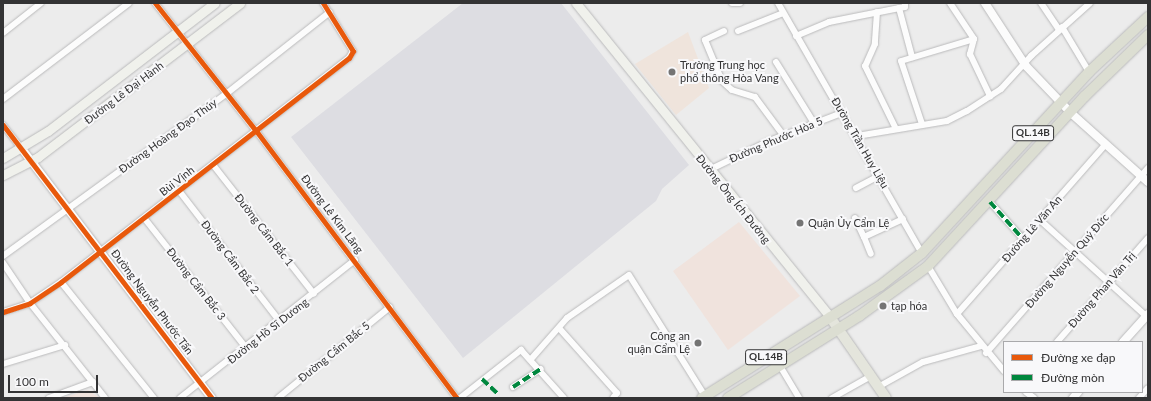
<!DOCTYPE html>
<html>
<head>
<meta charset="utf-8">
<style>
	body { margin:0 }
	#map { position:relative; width:1151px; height:401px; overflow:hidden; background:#ececec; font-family:Lato,sans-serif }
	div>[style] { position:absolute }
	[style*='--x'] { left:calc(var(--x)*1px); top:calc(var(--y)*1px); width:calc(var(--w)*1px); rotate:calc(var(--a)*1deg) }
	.commercial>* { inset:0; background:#f0e3dd }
	.built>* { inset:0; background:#dddde2 }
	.education>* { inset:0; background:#efe4dc }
	.roads { filter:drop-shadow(0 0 1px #bababb) drop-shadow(0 0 1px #bababb) }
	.minor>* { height:6px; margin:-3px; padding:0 3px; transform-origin:3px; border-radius:3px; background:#fcfcfc }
	.tertiary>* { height:8px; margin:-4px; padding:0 4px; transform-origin:4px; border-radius:4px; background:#fcfcfc }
	.secondary>* { height:9px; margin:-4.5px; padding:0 4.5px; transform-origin:4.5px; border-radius:4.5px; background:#f0f1ec }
	.primary>* { height:10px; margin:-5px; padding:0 5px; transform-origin:5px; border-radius:5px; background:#e4e5dc }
	.trunk>* { height:10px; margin:-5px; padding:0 5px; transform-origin:5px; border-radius:5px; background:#dcded2 }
	.quiet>* { height:4px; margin-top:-2px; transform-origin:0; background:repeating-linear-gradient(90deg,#00873e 0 8px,transparent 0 12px) }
	.cycleway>* { height:5px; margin:-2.5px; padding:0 2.5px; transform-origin:2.5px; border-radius:2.5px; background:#e8590c }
	.dots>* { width:11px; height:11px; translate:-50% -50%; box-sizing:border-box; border:2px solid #f8f8fa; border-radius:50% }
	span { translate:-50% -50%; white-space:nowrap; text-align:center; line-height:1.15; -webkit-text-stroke:4px #f8f8fa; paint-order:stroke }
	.shield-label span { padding:1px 3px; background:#f8f8fa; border:1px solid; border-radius:3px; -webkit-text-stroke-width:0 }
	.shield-label { font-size:10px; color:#333334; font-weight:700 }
	.poi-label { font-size:11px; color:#333334 }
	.left { translate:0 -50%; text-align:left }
	.right { translate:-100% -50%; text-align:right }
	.street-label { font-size:11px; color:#333334 }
	.frame { position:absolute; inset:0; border:4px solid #333334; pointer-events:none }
	.legend { position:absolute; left:1003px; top:341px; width:140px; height:52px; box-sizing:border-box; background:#f8f8fa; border:1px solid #a9a9ab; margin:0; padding:5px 7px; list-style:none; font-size:12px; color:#333334 }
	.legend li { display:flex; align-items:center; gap:8px; height:20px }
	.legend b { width:20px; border:1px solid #a9a9ab }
	.scale { position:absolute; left:8px; top:375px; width:90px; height:18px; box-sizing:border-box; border:2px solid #333334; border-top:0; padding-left:5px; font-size:12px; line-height:14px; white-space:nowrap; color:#333334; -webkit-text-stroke:3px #f8f8fa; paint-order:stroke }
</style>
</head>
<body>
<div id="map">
	<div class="commercial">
		<div style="clip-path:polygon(739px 222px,800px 296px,728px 350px,673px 271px)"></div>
		<div style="clip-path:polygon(88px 390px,100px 398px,62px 398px)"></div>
	</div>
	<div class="built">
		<div style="clip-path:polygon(463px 3px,561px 3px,689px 165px,662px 189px,656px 201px,463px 358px,291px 137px)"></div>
	</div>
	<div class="education">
		<div style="clip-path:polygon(688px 32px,709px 88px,676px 115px,635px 64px)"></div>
	</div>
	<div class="roads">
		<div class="minor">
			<div style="--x:155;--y:3;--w:164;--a:51.7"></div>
			<div style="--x:257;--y:132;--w:333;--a:53.1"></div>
			<div style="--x:732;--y:3;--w:8;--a:0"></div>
			<div style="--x:778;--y:3;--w:289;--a:60.1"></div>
			<div style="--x:950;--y:3;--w:43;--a:56.3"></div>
			<div style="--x:974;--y:39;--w:16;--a:105"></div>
			<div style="--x:970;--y:54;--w:47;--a:64.5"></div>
			<div style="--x:1041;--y:3;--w:32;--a:56"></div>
			<div style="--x:899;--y:8;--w:51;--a:75.1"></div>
			<div style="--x:877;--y:12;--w:32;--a:94"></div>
			<div style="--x:875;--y:44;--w:24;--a:114"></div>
			<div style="--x:865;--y:66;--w:68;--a:63.8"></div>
			<div style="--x:1062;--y:27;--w:52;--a:59"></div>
			<div style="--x:724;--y:31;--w:21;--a:155"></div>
			<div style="--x:705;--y:40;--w:44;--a:67.5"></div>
			<div style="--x:722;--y:81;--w:13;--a:42"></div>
			<div style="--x:732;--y:90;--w:24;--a:17"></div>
			<div style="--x:755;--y:97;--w:47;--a:53.6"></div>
			<div style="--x:738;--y:31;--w:46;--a:-21.6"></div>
			<div style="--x:3;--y:33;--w:48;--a:-38.3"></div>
			<div style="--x:796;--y:36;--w:36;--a:-23"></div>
			<div style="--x:829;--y:22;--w:77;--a:-11.2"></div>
			<div style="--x:905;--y:7;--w:4;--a:-90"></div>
			<div style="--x:776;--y:62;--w:72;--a:58.1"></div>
			<div style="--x:3;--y:99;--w:158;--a:-37.3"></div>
			<div style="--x:922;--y:124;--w:66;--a:-108.4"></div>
			<div style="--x:901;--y:61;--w:76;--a:-16.8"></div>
			<div style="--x:3;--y:125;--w:31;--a:52"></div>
			<div style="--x:857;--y:136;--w:91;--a:-9.5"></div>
			<div style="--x:947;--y:121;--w:22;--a:-27"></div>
			<div style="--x:967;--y:111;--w:40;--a:-32.9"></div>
			<div style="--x:1001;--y:89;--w:45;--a:-47.7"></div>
			<div style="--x:1031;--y:56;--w:79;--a:-41.9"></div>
			<div style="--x:214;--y:166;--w:162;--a:52"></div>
			<div style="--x:709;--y:170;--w:67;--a:-25.8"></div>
			<div style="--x:769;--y:141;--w:80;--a:-21.1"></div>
			<div style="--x:856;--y:188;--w:26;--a:-28"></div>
			<div style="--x:180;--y:192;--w:164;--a:52.4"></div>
			<div style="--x:990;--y:202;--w:50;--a:48.3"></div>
			<div style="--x:855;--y:218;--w:21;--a:65"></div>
			<div style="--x:864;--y:237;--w:43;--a:-24.8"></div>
			<div style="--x:145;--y:219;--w:165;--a:51.9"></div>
			<div style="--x:1040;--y:220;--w:146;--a:42.2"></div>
			<div style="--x:864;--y:237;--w:18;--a:68"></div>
			<div style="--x:3;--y:256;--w:276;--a:-36"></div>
			<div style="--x:226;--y:94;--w:132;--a:-38.3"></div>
			<div style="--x:3;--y:263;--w:48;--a:56"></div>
			<div style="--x:30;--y:303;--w:121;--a:51.7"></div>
			<div style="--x:928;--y:266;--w:56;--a:58.9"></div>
			<div style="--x:957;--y:314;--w:74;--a:50.5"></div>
			<div style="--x:61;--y:282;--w:149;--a:51.3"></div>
			<div style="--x:3;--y:312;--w:28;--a:-18"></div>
			<div style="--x:30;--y:303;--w:37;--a:-34"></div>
			<div style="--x:61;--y:282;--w:365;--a:-37.9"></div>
			<div style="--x:349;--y:58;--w:8;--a:-60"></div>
			<div style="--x:353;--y:51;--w:57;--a:-122"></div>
			<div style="--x:957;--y:314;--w:226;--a:-48.8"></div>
			<div style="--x:559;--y:328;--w:87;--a:48.3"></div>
			<div style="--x:617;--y:393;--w:6;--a:129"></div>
			<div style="--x:1057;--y:342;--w:138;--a:-48.8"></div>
			<div style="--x:986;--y:353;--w:246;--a:-48.8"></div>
			<div style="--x:532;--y:358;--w:53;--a:-48.8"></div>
			<div style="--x:567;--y:318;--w:75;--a:-34.7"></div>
			<div style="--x:629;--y:275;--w:143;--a:57.9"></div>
			<div style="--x:3;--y:364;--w:65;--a:-17"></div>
			<div style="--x:780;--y:366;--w:37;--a:59"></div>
			<div style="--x:513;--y:387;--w:33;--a:-33"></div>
			<div style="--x:878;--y:387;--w:51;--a:-29.1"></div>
			<div style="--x:923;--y:362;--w:60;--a:-15.4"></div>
			<div style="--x:1026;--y:392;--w:10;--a:37"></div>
			<div style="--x:49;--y:398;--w:47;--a:-20"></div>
			<div style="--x:180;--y:398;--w:223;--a:-38.3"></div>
			<div style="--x:278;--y:398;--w:144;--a:-39.1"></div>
			<div style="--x:460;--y:398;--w:78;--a:-38.2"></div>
			<div style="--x:521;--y:350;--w:64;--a:48.1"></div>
			<div style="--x:832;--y:398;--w:45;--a:-29.4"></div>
			<div style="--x:1139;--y:398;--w:13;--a:-48"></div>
		</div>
		<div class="tertiary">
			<div style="--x:985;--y:3;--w:75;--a:56.9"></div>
			<div style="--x:1026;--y:66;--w:65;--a:46.2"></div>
			<div style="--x:1071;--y:113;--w:103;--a:41.9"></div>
			<div style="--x:22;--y:149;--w:313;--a:52.7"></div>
			<div style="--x:1123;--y:342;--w:38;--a:-48"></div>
			<div style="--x:1073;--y:398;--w:8;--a:-50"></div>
		</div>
		<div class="secondary">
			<div style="--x:576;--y:3;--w:404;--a:51"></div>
			<div style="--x:3;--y:158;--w:52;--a:-31"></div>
			<div style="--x:48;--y:131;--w:210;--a:-37.5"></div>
			<div style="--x:3;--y:175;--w:39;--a:-27"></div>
			<div style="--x:38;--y:157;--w:254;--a:-37.3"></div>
		</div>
		<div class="primary">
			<div style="--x:830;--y:317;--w:98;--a:55.3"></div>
		</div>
		<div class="trunk">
			<div style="--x:702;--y:398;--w:210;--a:-32.2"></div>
			<div style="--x:880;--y:286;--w:53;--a:-38.2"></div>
			<div style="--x:922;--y:253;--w:246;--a:-47.3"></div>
			<div style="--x:1089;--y:72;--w:81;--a:-43"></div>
			<div style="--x:728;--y:398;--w:155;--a:-32"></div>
			<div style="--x:859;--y:316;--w:85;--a:-35.9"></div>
			<div style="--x:928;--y:266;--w:231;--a:-47.3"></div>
			<div style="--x:1085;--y:96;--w:88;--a:-44.1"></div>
		</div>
	</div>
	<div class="quiet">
		<div style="--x:990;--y:202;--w:50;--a:48.3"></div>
		<div style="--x:482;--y:379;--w:23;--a:43"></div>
		<div style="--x:513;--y:387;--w:33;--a:-33"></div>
	</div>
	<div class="cycleway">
		<div style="--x:155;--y:3;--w:164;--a:51.7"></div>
		<div style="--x:257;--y:132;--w:333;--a:53.1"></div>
		<div style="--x:3;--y:125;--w:344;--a:52.6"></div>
		<div style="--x:3;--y:312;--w:28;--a:-18"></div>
		<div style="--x:30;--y:303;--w:37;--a:-34"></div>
		<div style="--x:61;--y:282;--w:365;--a:-37.9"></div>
		<div style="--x:349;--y:58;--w:8;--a:-60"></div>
		<div style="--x:353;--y:51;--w:57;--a:-122"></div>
	</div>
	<div class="dots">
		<div style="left:672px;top:72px;background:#747474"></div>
		<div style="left:800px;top:223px;background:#747474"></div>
		<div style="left:883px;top:306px;background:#747474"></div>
		<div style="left:698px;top:343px;background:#747474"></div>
	</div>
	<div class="shield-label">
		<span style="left:1033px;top:133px">QL.14B</span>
		<span style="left:766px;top:357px">QL.14B</span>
	</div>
	<div class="poi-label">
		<span class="left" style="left:680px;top:72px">Trường Trung học<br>phổ thông Hòa Vang</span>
		<span class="left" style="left:808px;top:223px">Quận Ủy Cẩm Lệ</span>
		<span class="left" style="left:891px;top:306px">tạp hóa</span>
		<span class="right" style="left:690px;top:343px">Công an<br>quận Cẩm Lệ</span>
	</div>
	<div class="street-label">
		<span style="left:124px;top:93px;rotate:-37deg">Đường Lê Đại Hành</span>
		<span style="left:168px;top:136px;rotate:-36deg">Đường Hoàng Đạo Thúy</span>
		<span style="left:776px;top:140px;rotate:-23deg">Đường Phước Hòa 5</span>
		<span style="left:860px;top:143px;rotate:60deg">Đường Trần Huy Liệu</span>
		<span style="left:177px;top:181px;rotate:-38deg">Bùi Vịnh</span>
		<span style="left:733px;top:199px;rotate:51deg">Đường Ông Ích Đường</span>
		<span style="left:332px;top:214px;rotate:53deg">Đường Lê Kim Lăng</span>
		<span style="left:1032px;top:229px;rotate:-49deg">Đường Lê Văn An</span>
		<span style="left:264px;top:230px;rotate:52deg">Đường Cẩm Bắc 1</span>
		<span style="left:230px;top:257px;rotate:53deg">Đường Cẩm Bắc 2</span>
		<span style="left:1067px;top:261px;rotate:-49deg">Đường Nguyễn Quý Đức</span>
		<span style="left:196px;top:284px;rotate:52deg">Đường Cẩm Bắc 3</span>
		<span style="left:1102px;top:290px;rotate:-49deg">Đường Phan Văn Trị</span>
		<span style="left:152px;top:302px;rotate:53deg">Đường Nguyễn Phước Tấn</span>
		<span style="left:268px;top:331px;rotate:-38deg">Đường Hồ Sĩ Dương</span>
		<span style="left:334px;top:352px;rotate:-39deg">Đường Cẩm Bắc 5</span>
	</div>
	<div class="frame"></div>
	<ul class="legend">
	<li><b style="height:5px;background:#e8590c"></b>Đường xe đạp</li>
	<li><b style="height:5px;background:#00873e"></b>Đường mòn</li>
	</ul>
	<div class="scale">100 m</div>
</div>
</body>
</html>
